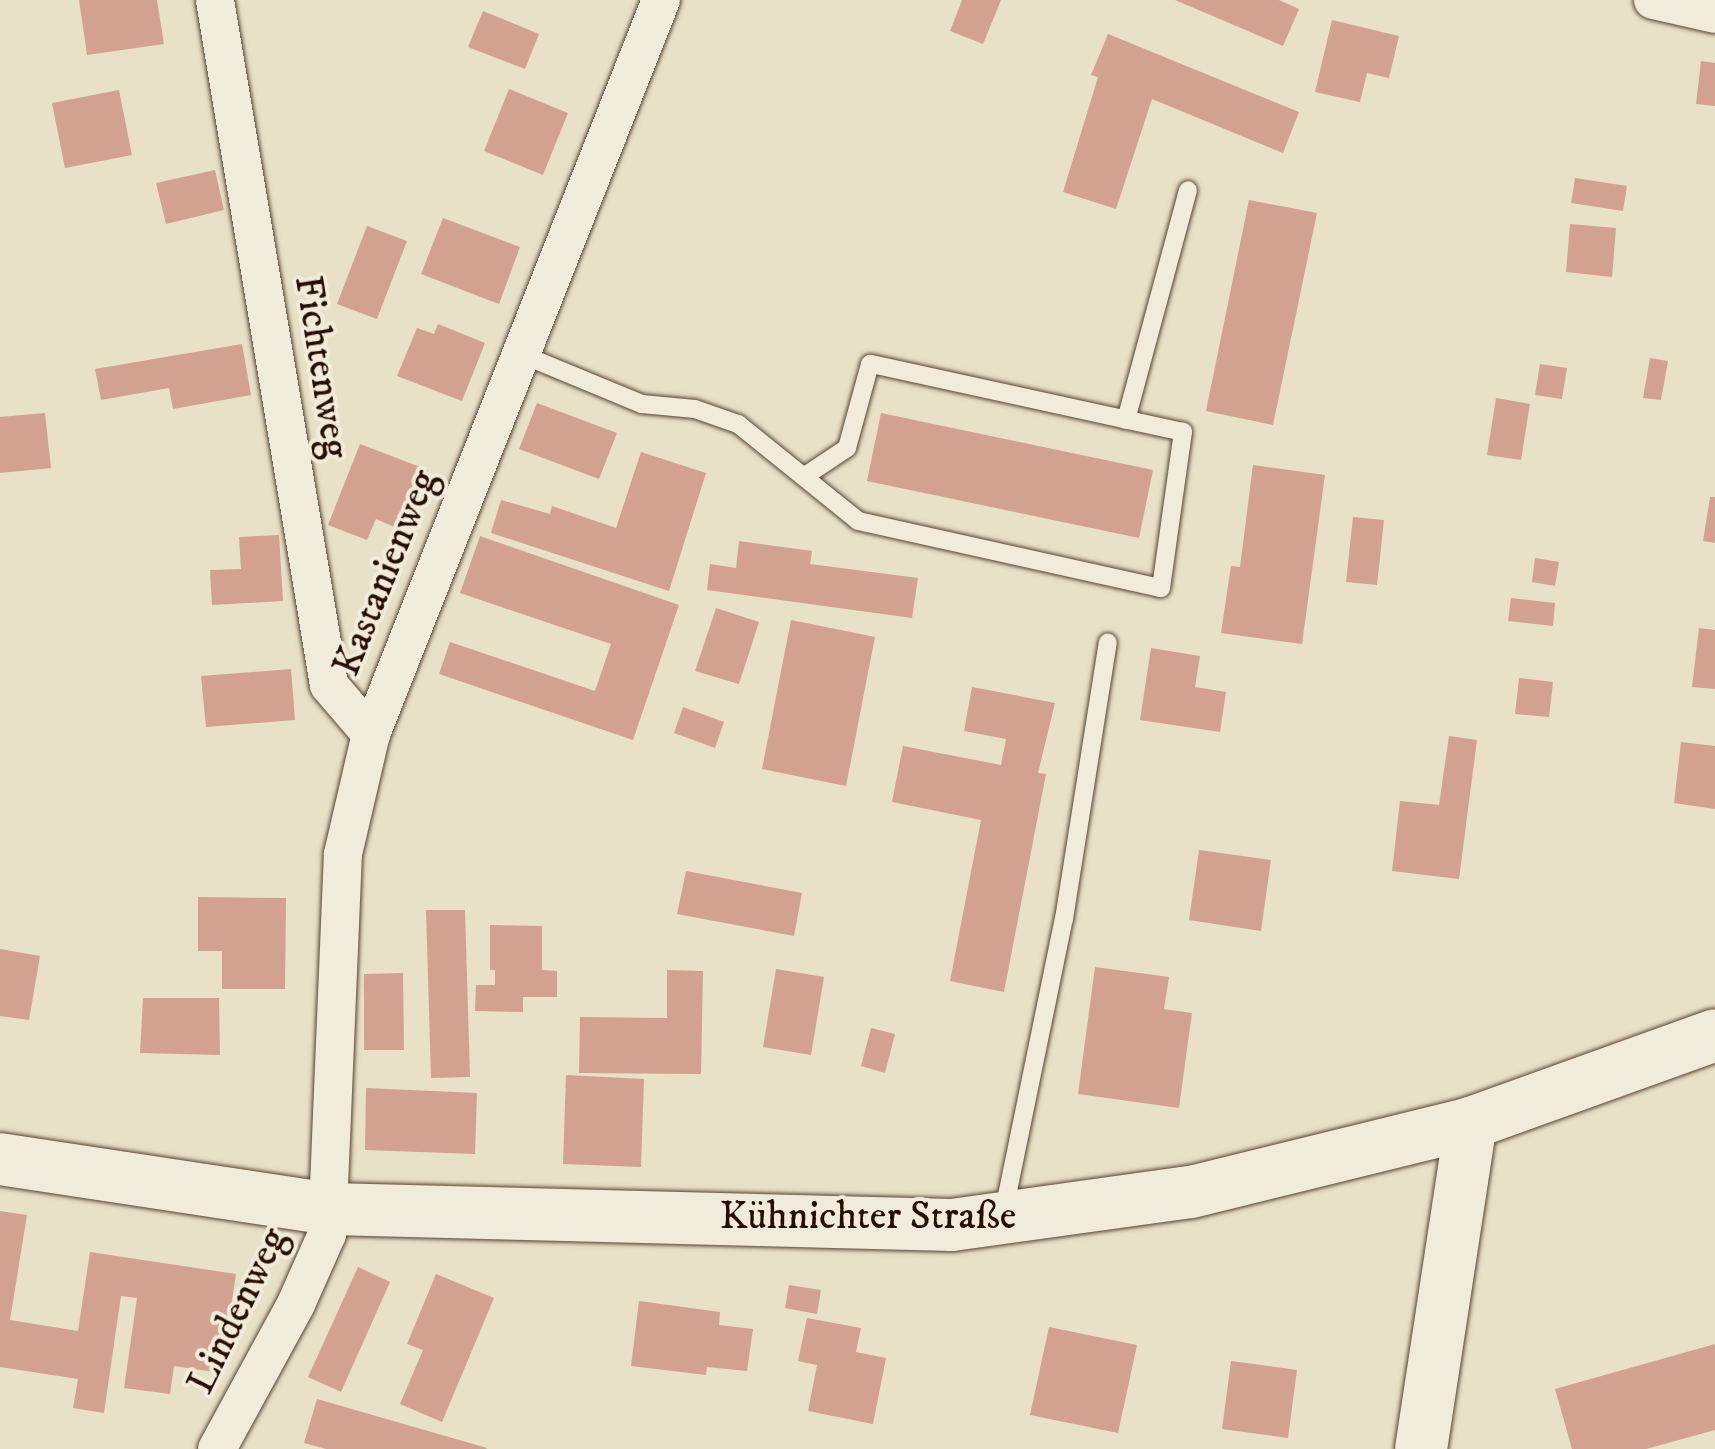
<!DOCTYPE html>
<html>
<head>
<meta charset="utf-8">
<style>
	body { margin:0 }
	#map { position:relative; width:1715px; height:1449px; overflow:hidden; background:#e8e0c7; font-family:"IM FELL DW Pica",serif }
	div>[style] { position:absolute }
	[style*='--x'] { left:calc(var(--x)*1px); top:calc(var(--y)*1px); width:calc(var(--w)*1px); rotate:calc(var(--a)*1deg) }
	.building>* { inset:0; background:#d3a190 }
	.roads { filter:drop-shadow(0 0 2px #584232) drop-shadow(0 0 2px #584232) }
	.lane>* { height:18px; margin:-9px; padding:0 9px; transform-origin:9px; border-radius:9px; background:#f0ebdb }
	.street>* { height:38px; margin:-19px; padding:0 19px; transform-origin:19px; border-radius:19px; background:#f0ebdb }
	.secondary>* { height:52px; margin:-26px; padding:0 26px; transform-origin:26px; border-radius:26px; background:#f0ebdb }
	span { translate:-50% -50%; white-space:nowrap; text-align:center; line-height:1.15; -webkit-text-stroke:8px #f0ebdb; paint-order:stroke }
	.street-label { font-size:40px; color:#280e00 }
</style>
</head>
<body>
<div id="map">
	<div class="building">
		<div style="clip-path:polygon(79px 0,157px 0,164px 44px,87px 55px)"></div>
		<div style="clip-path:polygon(962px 0,1001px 0,983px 44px,950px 31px)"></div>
		<div style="clip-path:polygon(1175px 0,1279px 0,1299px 9px,1283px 46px)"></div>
		<div style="clip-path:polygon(483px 11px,539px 34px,525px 69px,468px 47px)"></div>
		<div style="clip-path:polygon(1332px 20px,1399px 36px,1389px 78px,1367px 73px,1360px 102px,1315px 92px)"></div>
		<div style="clip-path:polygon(1108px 34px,1299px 112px,1283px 153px,1152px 99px,1116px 209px,1063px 192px,1098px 77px,1091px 75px)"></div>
		<div style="clip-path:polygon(1701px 61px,1715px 63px,1715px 106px,1696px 104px)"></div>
		<div style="clip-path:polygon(509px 89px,568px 113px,543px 175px,484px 151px)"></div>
		<div style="clip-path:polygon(119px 90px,132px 155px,65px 168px,52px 103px)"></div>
		<div style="clip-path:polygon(215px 170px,224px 210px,166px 224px,156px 183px)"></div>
		<div style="clip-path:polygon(1575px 178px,1627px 186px,1623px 211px,1571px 203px)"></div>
		<div style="clip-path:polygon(1249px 200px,1317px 213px,1273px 425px,1206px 411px)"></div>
		<div style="clip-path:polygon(443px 218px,520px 247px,499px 304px,421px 274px)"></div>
		<div style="clip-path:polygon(1570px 224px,1616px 228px,1612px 277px,1566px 272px)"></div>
		<div style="clip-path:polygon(367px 226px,407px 241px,377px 319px,337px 304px)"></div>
		<div style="clip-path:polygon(438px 324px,485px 343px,462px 401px,397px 376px,417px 328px,434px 334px)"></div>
		<div style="clip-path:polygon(242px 344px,251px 395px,173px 409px,169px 388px,101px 400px,95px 369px)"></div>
		<div style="clip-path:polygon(1650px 358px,1668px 361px,1661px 400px,1643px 398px)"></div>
		<div style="clip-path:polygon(1540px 364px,1567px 368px,1562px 399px,1535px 395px)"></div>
		<div style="clip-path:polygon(1496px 398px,1530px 404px,1521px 460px,1487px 455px)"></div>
		<div style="clip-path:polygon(537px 403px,617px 433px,599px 479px,519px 449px)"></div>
		<div style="clip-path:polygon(45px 413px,51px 468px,0 473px,0 417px)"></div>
		<div style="clip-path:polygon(881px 413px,1153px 470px,1139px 538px,867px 481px)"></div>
		<div style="clip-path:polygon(360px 444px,428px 470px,404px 531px,376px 519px,367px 540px,328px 525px)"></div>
		<div style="clip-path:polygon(641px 452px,706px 473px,669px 591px,491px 533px,501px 500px,550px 514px,552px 506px,616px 528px)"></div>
		<div style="clip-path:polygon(1253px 465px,1325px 475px,1302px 644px,1221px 633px,1231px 566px,1240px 567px)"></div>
		<div style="clip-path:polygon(1710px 497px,1715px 497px,1715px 543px,1703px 541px)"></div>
		<div style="clip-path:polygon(1353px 517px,1384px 520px,1377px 585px,1346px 582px)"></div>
		<div style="clip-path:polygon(279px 535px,283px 601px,212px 605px,210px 570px,241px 569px,239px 537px)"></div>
		<div style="clip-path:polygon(480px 536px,679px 605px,633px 740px,439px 674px,450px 642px,595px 691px,611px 644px,460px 593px)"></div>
		<div style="clip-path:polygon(739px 541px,812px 551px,810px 564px,918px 578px,912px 618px,707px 590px,710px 564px,736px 568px)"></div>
		<div style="clip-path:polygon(1535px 558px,1559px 562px,1555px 586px,1532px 582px)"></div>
		<div style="clip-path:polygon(1511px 598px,1555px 603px,1553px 626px,1508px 621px)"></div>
		<div style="clip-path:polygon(716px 608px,759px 622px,739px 684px,695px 671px)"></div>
		<div style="clip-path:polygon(791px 620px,875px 637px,846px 786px,762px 769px)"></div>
		<div style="clip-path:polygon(1699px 628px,1715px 630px,1715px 689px,1692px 687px)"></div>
		<div style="clip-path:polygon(1151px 648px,1200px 656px,1195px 687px,1226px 692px,1220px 732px,1140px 720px)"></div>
		<div style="clip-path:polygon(291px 669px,295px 720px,206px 727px,201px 676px)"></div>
		<div style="clip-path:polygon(1519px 678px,1553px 682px,1549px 717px,1515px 714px)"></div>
		<div style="clip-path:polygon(972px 687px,1055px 703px,1038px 773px,1046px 774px,1004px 992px,950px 981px,981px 820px,892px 802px,903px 746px,1001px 765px,1006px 739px,964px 731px)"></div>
		<div style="clip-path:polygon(683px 707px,724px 722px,715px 748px,674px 733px)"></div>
		<div style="clip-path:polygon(1449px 736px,1477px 740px,1459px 879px,1392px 871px,1400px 801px,1439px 805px)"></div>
		<div style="clip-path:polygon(1681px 742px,1715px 746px,1715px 809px,1674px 803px)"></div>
		<div style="clip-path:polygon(1199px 850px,1271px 860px,1261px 931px,1189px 920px)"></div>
		<div style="clip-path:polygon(686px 871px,802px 893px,794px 936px,677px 914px)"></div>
		<div style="clip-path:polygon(198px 897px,286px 898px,285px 989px,222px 989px,222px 951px,198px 951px)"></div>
		<div style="clip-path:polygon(426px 910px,465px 910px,470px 1077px,431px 1078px)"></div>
		<div style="clip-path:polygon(490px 925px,542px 926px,542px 970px,557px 971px,557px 997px,523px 997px,523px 1012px,475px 1011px,476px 985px,495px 985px,495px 970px,490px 970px)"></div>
		<div style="clip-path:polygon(0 949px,40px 956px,29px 1020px,0 1016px)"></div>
		<div style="clip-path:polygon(1095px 967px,1169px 977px,1164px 1009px,1192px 1013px,1179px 1108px,1078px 1094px)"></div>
		<div style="clip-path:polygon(776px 969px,824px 977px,811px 1055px,763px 1047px)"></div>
		<div style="clip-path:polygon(667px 970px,703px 971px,701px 1074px,579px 1073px,580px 1017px,667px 1018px)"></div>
		<div style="clip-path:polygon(403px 973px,404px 1050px,364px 1050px,364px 974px)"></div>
		<div style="clip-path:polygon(143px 998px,219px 998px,220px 1055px,140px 1053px)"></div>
		<div style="clip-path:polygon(871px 1028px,895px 1034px,885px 1073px,861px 1066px)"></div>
		<div style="clip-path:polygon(566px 1075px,644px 1079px,641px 1167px,563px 1164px)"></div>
		<div style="clip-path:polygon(366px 1088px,477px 1093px,475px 1154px,365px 1150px)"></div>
		<div style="clip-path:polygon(0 1211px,27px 1215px,10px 1320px,78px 1331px,90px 1252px,236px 1274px,221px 1373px,174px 1366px,170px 1394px,124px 1388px,137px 1298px,121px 1296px,104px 1413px,73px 1408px,78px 1379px,0 1367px)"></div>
		<div style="clip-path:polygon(358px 1267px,390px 1282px,341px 1392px,308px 1377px)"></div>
		<div style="clip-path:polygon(436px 1274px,494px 1298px,442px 1422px,400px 1404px,423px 1350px,407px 1344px)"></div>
		<div style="clip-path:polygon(789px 1285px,821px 1290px,817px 1314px,785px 1308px)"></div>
		<div style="clip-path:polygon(639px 1301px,720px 1312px,719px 1325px,753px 1329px,747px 1371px,707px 1367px,706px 1375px,631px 1366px)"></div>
		<div style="clip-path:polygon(807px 1318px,861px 1328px,856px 1352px,886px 1358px,873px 1424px,808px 1411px,817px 1365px,798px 1361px)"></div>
		<div style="clip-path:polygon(1049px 1327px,1137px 1345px,1118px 1433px,1030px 1415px)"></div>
		<div style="clip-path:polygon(1715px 1344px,1715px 1430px,1646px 1449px,1572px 1449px,1555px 1389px)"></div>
		<div style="clip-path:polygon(1231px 1361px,1297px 1370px,1288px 1438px,1222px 1429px)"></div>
		<div style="clip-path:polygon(317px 1399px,487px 1448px,486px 1449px,326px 1449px,304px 1443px)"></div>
	</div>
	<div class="roads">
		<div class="lane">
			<div style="--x:521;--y:354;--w:131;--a:22.5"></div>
			<div style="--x:642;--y:404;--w:53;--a:5.4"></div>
			<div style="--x:695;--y:409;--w:46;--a:19.2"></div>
			<div style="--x:738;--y:424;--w:154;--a:38.9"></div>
			<div style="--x:858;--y:521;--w:310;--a:12.5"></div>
			<div style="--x:1161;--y:588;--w:158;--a:-82"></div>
			<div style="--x:1183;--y:432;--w:320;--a:-167.7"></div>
			<div style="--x:870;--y:364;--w:87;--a:105.3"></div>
			<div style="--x:847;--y:448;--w:50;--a:146.3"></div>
			<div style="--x:1126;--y:420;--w:238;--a:-74.9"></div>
			<div style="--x:1003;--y:1215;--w:302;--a:-78.4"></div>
			<div style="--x:1064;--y:919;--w:280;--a:-81"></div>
		</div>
		<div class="street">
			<div style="--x:215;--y:0;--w:694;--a:80.55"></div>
			<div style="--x:329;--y:685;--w:65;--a:49.4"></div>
			<div style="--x:1653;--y:0;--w:64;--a:12.7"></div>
			<div style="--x:217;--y:1449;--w:165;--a:-61.4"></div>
			<div style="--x:296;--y:1304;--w:77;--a:-66.1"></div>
			<div style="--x:327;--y:1234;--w:380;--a:-87.6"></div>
			<div style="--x:343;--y:854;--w:123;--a:-76.9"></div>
			<div style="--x:371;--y:734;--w:789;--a:-68.44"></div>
		</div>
		<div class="secondary">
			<div style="--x:0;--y:1159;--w:335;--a:8.6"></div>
			<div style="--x:331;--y:1209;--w:621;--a:1.48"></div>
			<div style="--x:952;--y:1225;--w:241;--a:-7.9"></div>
			<div style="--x:1191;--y:1192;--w:288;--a:-13.8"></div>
			<div style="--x:1471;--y:1123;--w:259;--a:-19.8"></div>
			<div style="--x:1421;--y:1449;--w:330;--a:-81.3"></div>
		</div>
	</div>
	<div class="street-label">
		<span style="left:321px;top:367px;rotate:81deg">Fichtenweg</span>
		<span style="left:386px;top:573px;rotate:-68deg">Kastanienweg</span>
		<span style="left:868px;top:1217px">Kühnichter Straße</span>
		<span style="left:238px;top:1311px;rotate:-64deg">Lindenweg</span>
	</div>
</div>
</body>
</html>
